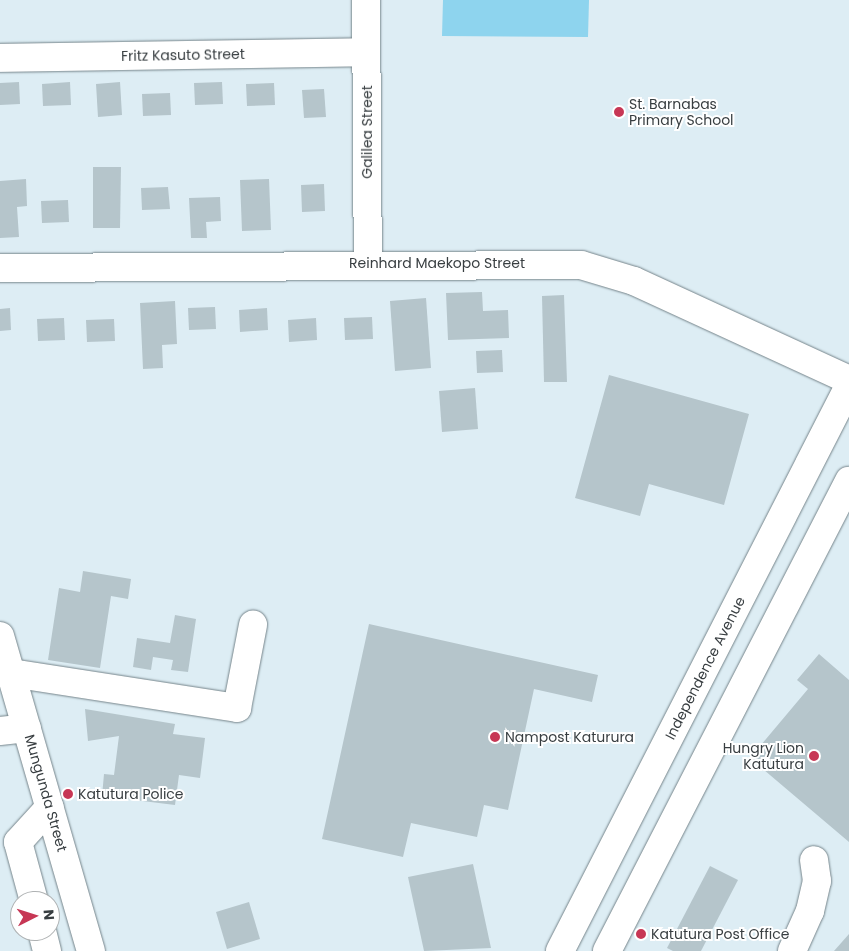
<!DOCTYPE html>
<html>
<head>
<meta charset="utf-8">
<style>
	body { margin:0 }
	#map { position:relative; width:849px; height:951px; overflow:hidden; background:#ddedf4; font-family:Poppins,sans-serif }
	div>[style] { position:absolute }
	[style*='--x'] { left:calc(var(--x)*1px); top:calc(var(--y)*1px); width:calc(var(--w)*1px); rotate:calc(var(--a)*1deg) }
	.green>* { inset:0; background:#8ed4ee }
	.building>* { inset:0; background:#b5c5cb }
	.roads { filter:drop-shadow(0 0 1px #75848a) drop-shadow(0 0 1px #75848a) }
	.minor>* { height:28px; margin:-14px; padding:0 14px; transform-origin:14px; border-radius:14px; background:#fff }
	.major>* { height:28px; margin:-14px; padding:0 14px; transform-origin:14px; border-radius:14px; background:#fff }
	.dots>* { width:14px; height:14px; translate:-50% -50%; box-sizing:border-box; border:2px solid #fff; border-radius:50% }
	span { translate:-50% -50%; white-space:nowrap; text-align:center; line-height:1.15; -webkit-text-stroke:4px #fff; paint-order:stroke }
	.street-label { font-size:14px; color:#383e41 }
	.poi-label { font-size:14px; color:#383e41 }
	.left { translate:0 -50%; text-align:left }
	.right { translate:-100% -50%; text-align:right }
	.north { position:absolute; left:10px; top:891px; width:50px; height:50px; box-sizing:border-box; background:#fff; border:1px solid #afb2b3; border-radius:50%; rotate:85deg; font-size:14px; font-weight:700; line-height:20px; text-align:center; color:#383e41 }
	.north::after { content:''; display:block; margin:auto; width:18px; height:22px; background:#c73755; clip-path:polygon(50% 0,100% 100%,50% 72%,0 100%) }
</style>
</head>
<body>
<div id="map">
	<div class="green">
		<div style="clip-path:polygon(443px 0,589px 0,588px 37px,442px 36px)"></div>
	</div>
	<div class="building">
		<div style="clip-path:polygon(19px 82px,20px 104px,0 105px,0 83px)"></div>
		<div style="clip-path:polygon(70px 82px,71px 105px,43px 106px,42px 84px)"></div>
		<div style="clip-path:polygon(120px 82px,122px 115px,98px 117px,96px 84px)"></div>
		<div style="clip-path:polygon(222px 82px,223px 104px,195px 105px,194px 83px)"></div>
		<div style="clip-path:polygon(274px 83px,275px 105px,247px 106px,246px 84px)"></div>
		<div style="clip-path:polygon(324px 89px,326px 117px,304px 118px,302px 90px)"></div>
		<div style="clip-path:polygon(170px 93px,171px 115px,143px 116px,142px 94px)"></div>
		<div style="clip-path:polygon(93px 167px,121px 167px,120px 228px,93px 228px)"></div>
		<div style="clip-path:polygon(26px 179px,27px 206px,17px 207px,19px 237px,0 238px,0 181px)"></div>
		<div style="clip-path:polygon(269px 179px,271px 230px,242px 231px,240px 180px)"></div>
		<div style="clip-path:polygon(324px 184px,325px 211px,302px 212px,301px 185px)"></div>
		<div style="clip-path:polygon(168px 187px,170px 209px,142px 210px,141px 188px)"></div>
		<div style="clip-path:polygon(220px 197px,221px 221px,206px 222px,207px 238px,191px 238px,189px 198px)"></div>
		<div style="clip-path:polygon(68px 200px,69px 222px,42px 223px,41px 201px)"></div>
		<div style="clip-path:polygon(482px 292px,483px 311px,508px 310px,509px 338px,448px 340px,446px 293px)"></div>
		<div style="clip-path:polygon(564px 295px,567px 382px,544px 382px,542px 296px)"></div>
		<div style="clip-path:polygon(426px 298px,431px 368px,395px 371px,390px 301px)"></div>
		<div style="clip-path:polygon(175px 301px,177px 344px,162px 345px,163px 368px,143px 369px,140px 303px)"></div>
		<div style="clip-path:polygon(215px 307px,216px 329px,189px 330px,188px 308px)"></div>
		<div style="clip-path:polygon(10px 308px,11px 330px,0 331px,0 309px)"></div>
		<div style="clip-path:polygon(267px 308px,268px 330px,240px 332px,239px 310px)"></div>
		<div style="clip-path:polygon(372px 317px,373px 339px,345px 340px,344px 318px)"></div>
		<div style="clip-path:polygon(64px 318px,65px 340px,38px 341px,37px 319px)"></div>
		<div style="clip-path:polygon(316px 318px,317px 340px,289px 342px,288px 320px)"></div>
		<div style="clip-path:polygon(114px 319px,115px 341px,87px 342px,86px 320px)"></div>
		<div style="clip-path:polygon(502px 350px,503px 372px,477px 373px,476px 351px)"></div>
		<div style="clip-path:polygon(609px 375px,749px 414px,724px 505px,649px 484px,640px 516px,575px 498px)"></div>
		<div style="clip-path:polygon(475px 388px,478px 429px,442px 432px,439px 391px)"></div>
		<div style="clip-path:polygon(83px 571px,131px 579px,128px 599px,111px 596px,100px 668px,48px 660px,59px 588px,80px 592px)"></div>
		<div style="clip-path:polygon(175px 615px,196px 619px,188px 672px,171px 670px,173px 660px,153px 657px,151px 670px,133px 667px,137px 638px,170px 643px)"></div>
		<div style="clip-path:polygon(369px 624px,598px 675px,592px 702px,534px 689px,508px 810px,484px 805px,477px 837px,411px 823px,403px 857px,322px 839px)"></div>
		<div style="clip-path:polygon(819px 654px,849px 680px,849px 842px,750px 758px,808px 689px,797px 680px)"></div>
		<div style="clip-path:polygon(85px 709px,175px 724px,173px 734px,205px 738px,200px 778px,179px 775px,175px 805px,102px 796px,104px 774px,114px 775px,119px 736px,88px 741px)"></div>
		<div style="clip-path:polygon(473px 864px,491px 948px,424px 951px,408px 877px)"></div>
		<div style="clip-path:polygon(710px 866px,738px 880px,701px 951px,673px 951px,667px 948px)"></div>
		<div style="clip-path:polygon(249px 902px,260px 939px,227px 949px,216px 912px)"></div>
		<div style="clip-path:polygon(849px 934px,849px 951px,834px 951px)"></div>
	</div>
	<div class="roads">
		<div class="minor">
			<div style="--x:366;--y:0;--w:263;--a:89.6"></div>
			<div style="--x:0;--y:58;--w:366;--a:-0.9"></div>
			<div style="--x:0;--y:268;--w:581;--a:-0.3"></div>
			<div style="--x:581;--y:265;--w:55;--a:16.8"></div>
			<div style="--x:634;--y:281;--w:237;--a:24.7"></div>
			<div style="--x:0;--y:636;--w:328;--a:73.9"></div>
			<div style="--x:11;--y:673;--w:229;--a:8.8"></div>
			<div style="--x:237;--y:708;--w:85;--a:-79.1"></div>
			<div style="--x:0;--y:731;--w:27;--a:-6"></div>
			<div style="--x:34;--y:901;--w:61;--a:-105.2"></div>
			<div style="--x:18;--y:842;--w:47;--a:-47.6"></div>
			<div style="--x:42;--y:931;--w:21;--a:76"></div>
			<div style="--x:792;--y:951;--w:44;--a:-65.8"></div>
			<div style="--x:810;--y:911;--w:31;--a:-77"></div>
			<div style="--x:817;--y:881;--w:21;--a:-98"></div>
		</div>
		<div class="major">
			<div style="--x:560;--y:951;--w:635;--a:-62.91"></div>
			<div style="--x:607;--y:951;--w:529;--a:-62.76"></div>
		</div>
	</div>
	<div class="dots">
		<div style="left:619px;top:112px;background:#c73755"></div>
		<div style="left:495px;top:737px;background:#c73755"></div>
		<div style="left:814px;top:756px;background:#c73755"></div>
		<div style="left:68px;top:794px;background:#c73755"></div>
		<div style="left:641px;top:934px;background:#c73755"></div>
	</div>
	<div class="street-label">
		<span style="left:183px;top:55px;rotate:-1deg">Fritz Kasuto Street</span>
		<span style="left:367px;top:132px;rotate:-90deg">Galilea Street</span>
		<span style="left:437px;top:263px">Reinhard Maekopo Street</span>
		<span style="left:705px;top:668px;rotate:-63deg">Independence Avenue</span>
		<span style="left:46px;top:793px;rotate:74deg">Mungunda Street</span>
	</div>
	<div class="poi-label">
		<span class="left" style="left:629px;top:112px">St. Barnabas<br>Primary School</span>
		<span class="left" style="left:505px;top:737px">Nampost Katurura</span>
		<span class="right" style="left:804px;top:756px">Hungry Lion<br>Katutura</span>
		<span class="left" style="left:78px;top:794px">Katutura Police</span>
		<span class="left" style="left:651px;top:934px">Katutura Post Office</span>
	</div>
	<div class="north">N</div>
</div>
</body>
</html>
